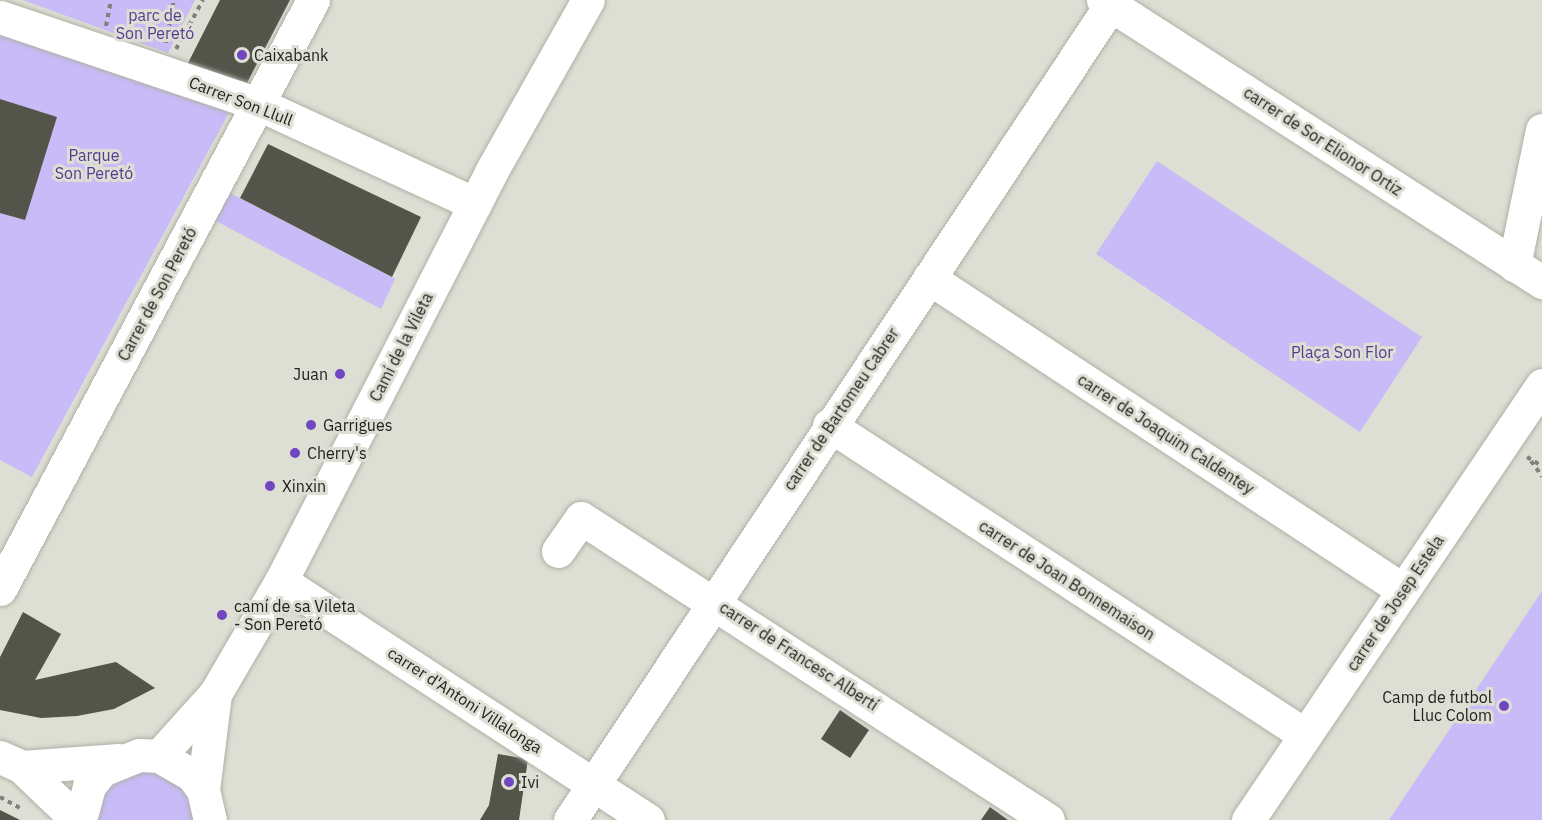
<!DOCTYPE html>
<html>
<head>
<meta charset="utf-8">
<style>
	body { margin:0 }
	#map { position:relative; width:1542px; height:820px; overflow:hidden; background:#dddfd4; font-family:"IBM Plex Sans",sans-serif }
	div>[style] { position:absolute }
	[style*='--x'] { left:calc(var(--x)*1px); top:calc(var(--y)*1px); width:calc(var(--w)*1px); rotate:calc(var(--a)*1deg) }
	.green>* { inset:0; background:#c8bbf7 }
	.building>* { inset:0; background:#53544a }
	.path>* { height:4px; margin-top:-2px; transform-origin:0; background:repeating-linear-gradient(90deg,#80817a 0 4.5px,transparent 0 9px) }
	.roads { filter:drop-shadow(0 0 2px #afb1a5) drop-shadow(0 0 2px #afb1a5) }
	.minor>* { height:33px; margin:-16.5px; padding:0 16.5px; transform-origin:16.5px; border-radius:16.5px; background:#fff }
	.dots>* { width:16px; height:16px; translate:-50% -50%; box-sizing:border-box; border:3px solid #dddfd4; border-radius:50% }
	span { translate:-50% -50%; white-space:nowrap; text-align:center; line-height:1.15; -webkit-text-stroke:6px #dddfd4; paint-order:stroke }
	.park-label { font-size:16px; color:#573b93 }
	.poi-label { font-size:16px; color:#21221e }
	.left { translate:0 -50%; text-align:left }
	.right { translate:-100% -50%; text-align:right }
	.street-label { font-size:16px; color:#21221e }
</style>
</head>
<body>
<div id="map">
	<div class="green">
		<div style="clip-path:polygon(23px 0,195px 0,168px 53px)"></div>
		<div style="clip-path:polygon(0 33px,231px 109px,32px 477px,0 460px)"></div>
		<div style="clip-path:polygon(1157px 161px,1422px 337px,1360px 432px,1096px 254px)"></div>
		<div style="clip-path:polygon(230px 193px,395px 279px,381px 309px,216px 221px)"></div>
		<div style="clip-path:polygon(1542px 591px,1542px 820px,1389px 820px)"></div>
		<div style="clip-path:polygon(155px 768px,185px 781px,201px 820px,96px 820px,107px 787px,122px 776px)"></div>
	</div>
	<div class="building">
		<div style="clip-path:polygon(220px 0,290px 0,245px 87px,186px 67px)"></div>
		<div style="clip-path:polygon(0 99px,57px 117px,25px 220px,0 213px)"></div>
		<div style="clip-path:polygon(268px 144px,421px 217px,392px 277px,240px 198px)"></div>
		<div style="clip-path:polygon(23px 612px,61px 634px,35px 680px,116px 662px,155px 688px,114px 709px,77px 716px,41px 718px,0 710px,0 657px)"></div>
		<div style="clip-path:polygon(840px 710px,869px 730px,850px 758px,821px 739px)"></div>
		<div style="clip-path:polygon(498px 754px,528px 759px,519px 820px,480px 820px,489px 805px)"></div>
		<div style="clip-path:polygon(990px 807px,1008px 820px,981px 820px)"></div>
		<div style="clip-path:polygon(0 810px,20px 820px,0 820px)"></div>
	</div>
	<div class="path">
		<div style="--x:106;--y:26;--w:26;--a:-79"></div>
		<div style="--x:166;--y:43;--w:44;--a:-79.5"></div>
		<div style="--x:176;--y:49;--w:56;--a:-61.1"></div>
		<div style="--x:1527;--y:457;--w:17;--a:31"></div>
		<div style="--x:1531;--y:461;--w:19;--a:54"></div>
		<div style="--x:0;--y:797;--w:25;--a:29"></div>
	</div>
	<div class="roads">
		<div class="minor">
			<div style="--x:1103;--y:0;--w:522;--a:32.72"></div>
			<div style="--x:0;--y:17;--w:272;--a:18.6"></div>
			<div style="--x:258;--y:104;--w:239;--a:24.7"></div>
			<div style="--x:1514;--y:265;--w:138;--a:-78.3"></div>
			<div style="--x:929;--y:278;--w:567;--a:33.35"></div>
			<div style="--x:829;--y:425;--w:568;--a:33.07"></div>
			<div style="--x:558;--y:551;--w:40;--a:-55.1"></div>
			<div style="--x:581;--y:518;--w:556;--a:32.89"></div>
			<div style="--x:281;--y:581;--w:438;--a:33.1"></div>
			<div style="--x:0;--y:589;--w:667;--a:-62.01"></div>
			<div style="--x:159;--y:756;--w:84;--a:-47.9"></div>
			<div style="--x:215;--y:694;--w:131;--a:-59.7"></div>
			<div style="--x:281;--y:581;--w:460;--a:-62.8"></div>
			<div style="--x:491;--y:172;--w:197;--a:-60.6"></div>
			<div style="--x:0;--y:757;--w:24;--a:24"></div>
			<div style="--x:22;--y:767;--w:76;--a:43.9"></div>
			<div style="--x:22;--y:767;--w:97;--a:-4.1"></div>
			<div style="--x:203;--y:790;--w:97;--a:-82.9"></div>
			<div style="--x:80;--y:820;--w:35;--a:-75"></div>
			<div style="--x:89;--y:786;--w:21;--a:-51"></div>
			<div style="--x:102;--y:770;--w:40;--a:-22"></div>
			<div style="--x:139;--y:755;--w:20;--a:3"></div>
			<div style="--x:159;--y:756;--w:38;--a:30"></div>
			<div style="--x:192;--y:775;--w:19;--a:54"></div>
			<div style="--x:203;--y:790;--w:31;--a:77"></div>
			<div style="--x:570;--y:820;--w:984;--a:-56.44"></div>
			<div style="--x:1248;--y:820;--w:525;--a:-55.95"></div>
		</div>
	</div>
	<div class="dots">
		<div style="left:242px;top:55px;background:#7047c0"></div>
		<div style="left:340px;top:374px;background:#7047c0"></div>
		<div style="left:311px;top:425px;background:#7047c0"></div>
		<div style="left:295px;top:453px;background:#7047c0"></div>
		<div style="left:270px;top:486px;background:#7047c0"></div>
		<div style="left:222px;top:615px;background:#7047c0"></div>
		<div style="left:1504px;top:706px;background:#7047c0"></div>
		<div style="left:509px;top:782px;background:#7047c0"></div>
	</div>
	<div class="park-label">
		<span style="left:155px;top:24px">parc de<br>Son Peretó</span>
		<span style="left:94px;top:164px">Parque<br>Son Peretó</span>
		<span style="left:1342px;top:352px">Plaça Son Flor</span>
	</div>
	<div class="poi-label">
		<span class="left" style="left:254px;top:55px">Caixabank</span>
		<span class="right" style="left:328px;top:374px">Juan</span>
		<span class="left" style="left:323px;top:425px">Garrigues</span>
		<span class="left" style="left:307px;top:453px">Cherry's</span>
		<span class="left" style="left:282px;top:486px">Xinxin</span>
		<span class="left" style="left:234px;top:615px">camí de sa Vileta<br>- Son Peretó</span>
		<span class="right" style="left:1492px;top:706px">Camp de futbol<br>Lluc Colom</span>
		<span class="left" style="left:521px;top:782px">Ivi</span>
	</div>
	<div class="street-label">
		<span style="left:241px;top:101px;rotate:21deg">Carrer Son Llull</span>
		<span style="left:1323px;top:141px;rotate:33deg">carrer de Sor Elionor Ortiz</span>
		<span style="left:157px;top:294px;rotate:-62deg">Carrer de Son Peretó</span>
		<span style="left:401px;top:347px;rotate:-63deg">Camí de la Vileta</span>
		<span style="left:841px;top:409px;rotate:-56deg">carrer de Bartomeu Cabrer</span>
		<span style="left:1166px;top:434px;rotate:33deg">carrer de Joaquim Caldentey</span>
		<span style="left:1067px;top:580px;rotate:33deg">carrer de Joan Bonnemaison</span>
		<span style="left:1395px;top:603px;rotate:-56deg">carrer de Josep Estela</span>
		<span style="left:799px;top:656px;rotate:33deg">carrer de Francesc Albertí</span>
		<span style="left:465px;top:700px;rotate:33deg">carrer d'Antoni Villalonga</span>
	</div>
</div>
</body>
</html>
